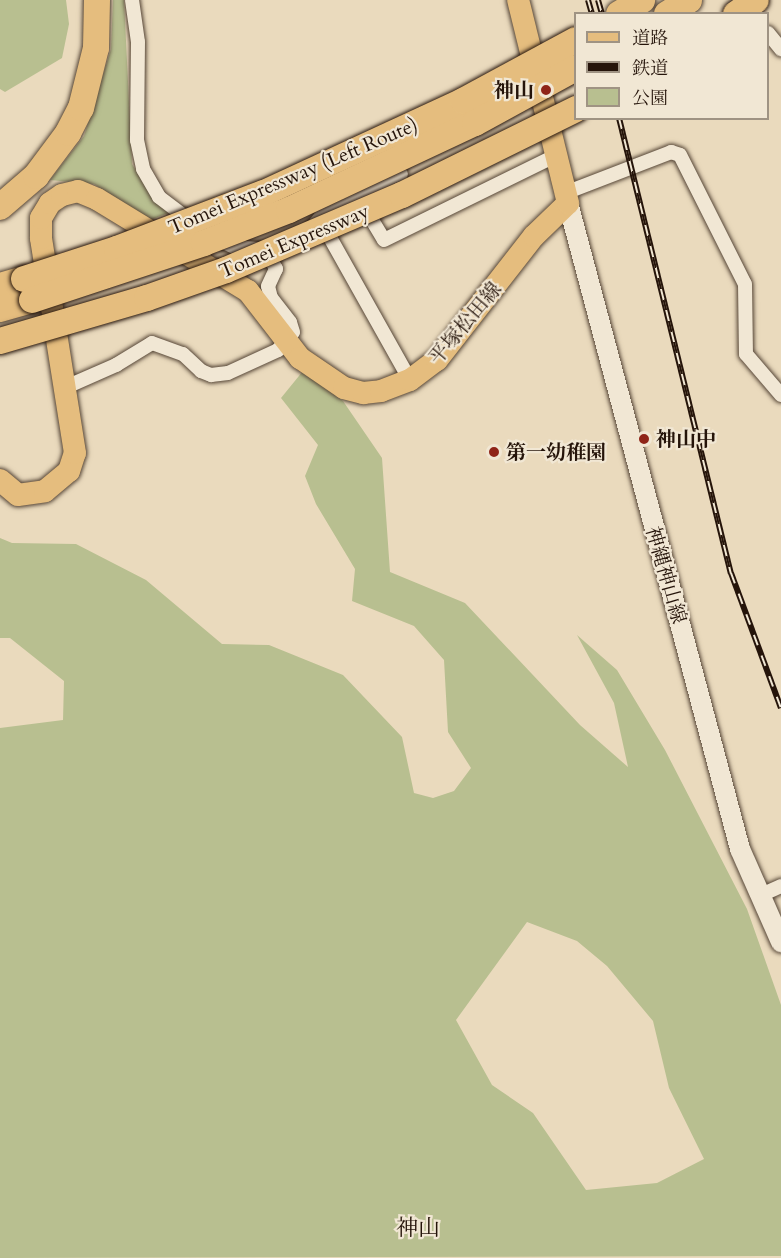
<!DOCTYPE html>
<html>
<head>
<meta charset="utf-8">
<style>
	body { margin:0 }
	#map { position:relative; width:781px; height:1258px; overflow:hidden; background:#eadabd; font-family:Cardo,"Noto Serif JP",serif }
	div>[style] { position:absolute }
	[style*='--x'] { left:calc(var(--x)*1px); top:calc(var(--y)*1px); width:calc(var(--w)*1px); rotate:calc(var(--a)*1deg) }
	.green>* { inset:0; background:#b8bf90 }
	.roads { filter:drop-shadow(0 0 2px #564637) drop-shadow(0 0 2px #564637) }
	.street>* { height:14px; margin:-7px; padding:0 7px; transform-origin:7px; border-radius:7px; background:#f1e7d4 }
	.secondary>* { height:20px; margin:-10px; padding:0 10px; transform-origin:10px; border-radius:10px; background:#f1e7d4 }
	.primary>* { height:22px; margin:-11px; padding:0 11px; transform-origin:11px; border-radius:11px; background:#e5bd7e }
	.highway>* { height:26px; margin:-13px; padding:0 13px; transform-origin:13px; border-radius:13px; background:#e5bd7e }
	.rail>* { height:6px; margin-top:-3px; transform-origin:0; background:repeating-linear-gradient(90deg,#f1e7d4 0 11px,#25140a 0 22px); box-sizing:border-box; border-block:2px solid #25140a }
	.bridges { filter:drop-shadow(0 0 2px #25140a) drop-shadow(0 0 2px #25140a) }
	.highway-bridge>* { height:26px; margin:-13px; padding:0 13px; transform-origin:13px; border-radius:13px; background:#e5bd7e }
	.dots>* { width:16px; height:16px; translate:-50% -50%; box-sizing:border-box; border:3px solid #f1e7d4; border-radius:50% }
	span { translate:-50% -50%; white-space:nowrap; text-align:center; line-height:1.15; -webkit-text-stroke:4.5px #f1e7d4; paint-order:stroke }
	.poi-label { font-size:20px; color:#25140a; font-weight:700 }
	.right { translate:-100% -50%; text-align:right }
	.left { translate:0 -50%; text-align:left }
	.street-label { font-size:20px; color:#25140a }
	.quarter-label { font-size:22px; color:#25140a }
	.legend { position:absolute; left:574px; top:12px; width:195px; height:108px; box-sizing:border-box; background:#f1e7d4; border:2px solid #9f9383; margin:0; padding:8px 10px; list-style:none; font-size:18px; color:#25140a }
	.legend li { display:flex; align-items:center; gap:12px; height:30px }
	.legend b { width:30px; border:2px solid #9f9383 }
</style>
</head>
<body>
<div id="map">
	<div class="green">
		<div style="clip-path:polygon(0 0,66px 0,69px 24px,62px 58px,5px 92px,0 89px)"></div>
		<div style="clip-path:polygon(113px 0,124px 0,132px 164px,154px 201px,168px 213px,150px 220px,94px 184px,50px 180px,84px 136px,111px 49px)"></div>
		<div style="clip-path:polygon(evenodd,303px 371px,343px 401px,382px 458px,390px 572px,465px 603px,580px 725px,628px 767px,614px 703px,577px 635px,617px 670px,665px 750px,747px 909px,781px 1005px,781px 1256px,0 1258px,0 728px,63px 720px,64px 681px,10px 638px,0 638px,0 538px,12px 543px,76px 544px,146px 580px,222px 644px,269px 645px,343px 675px,402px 737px,414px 793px,433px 798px,454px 791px,471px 768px,448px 732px,444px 660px,414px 626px,352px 601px,355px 569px,316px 504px,305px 476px,318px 445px,281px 398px,303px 371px,527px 922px,577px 941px,607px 966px,653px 1021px,669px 1088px,704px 1159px,657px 1183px,586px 1190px,533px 1113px,492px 1085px,456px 1020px,527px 922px)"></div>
	</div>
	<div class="roads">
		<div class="street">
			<div style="--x:132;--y:0;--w:42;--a:81.9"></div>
			<div style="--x:138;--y:42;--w:98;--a:90.6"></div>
			<div style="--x:137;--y:140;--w:30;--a:78"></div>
			<div style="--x:143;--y:169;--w:32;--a:60"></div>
			<div style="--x:159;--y:197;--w:41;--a:37.1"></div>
			<div style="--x:768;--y:33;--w:21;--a:51"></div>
			<div style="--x:565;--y:193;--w:114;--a:-21.1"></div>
			<div style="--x:671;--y:152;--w:9;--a:18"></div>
			<div style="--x:680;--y:155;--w:144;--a:63.3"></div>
			<div style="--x:745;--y:284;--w:70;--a:89.2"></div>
			<div style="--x:746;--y:354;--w:54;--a:49.5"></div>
			<div style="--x:357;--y:195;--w:52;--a:59"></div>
			<div style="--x:384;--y:240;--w:191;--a:-26.2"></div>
			<div style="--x:323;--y:225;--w:178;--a:60.7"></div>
			<div style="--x:311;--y:229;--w:24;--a:-52"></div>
			<div style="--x:326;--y:210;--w:83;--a:-25.6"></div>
			<div style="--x:66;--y:387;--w:55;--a:-23.7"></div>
			<div style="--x:116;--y:365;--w:42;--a:-31.4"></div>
			<div style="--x:152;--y:343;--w:33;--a:20"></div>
			<div style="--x:183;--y:354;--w:25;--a:43"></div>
			<div style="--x:201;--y:371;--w:11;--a:22"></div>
			<div style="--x:211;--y:375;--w:17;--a:-7"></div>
			<div style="--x:228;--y:373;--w:55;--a:-24.7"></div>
			<div style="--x:278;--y:350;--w:23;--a:-50"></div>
			<div style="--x:293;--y:332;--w:10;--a:-107"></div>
			<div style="--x:290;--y:322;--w:31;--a:-128"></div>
			<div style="--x:271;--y:298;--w:12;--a:-104"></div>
			<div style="--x:268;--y:286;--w:19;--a:-65"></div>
			<div style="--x:276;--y:269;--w:11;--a:-117"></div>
			<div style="--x:271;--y:259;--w:16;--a:-142"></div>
			<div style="--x:258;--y:249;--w:24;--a:-175"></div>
			<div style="--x:234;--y:247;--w:21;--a:-155"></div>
			<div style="--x:761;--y:895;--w:22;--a:-24"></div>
		</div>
		<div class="secondary">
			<div style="--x:568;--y:203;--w:669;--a:75.09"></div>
			<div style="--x:740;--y:849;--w:102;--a:66.2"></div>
		</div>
		<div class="primary">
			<div style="--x:0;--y:480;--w:23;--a:40"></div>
			<div style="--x:18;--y:495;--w:27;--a:-8"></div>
			<div style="--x:45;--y:491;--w:31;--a:-40"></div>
			<div style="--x:69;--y:471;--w:19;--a:-72"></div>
			<div style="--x:75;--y:453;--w:218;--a:-99"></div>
			<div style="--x:41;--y:238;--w:20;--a:-90"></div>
			<div style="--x:41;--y:218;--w:17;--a:-59"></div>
			<div style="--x:50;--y:203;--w:14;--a:-34"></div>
			<div style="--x:62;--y:195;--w:16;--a:-14"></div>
			<div style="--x:78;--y:191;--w:21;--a:23"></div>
			<div style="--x:97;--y:199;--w:177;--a:31.4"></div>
			<div style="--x:248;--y:291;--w:85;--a:52.2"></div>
			<div style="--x:300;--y:358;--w:53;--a:34.3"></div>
			<div style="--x:344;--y:388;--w:20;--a:15"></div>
			<div style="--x:363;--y:393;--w:18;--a:-6"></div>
			<div style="--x:381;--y:391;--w:31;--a:-21"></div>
			<div style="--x:410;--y:380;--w:34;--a:-37"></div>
			<div style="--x:437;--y:360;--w:157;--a:-52"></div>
			<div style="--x:534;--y:236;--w:47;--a:-44.1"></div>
			<div style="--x:568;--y:203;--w:209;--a:-103.8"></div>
		</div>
		<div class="highway">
			<div style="--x:619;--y:14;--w:27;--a:-31"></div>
			<div style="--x:667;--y:14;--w:26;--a:-32"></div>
			<div style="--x:0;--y:207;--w:48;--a:-40.7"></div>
			<div style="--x:36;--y:176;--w:54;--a:-53.3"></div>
			<div style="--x:68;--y:133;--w:28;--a:-63"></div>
			<div style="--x:81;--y:108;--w:62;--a:-76"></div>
			<div style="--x:96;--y:48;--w:48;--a:-88.8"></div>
			<div style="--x:0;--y:286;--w:25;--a:-16"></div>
			<div style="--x:0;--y:309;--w:33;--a:-16"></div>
		</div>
	</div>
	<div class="rail">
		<div style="--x:588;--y:0;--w:15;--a:74"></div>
		<div style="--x:598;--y:0;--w:15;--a:74"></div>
		<div style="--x:619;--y:118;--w:469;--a:76.2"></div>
		<div style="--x:731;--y:573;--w:144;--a:69.7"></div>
	</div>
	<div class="bridges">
		<div class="highway-bridge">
			<div style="--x:736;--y:14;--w:24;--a:-35"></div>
			<div style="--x:24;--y:279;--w:98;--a:-17.9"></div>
			<div style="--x:117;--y:249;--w:157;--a:-20.9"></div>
			<div style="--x:264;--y:193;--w:219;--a:-24.8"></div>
			<div style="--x:463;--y:101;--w:128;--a:-28.4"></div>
			<div style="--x:32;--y:300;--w:181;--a:-18.3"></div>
			<div style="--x:204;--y:243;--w:91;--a:-21.2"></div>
			<div style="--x:289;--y:210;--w:205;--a:-25.1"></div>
			<div style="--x:475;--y:123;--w:115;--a:-28.6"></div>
			<div style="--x:0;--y:341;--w:153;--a:-16.3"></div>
			<div style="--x:147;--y:298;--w:84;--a:-19.5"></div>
			<div style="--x:226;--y:270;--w:191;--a:-23.1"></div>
			<div style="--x:402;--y:195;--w:194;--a:-26.3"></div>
		</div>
	</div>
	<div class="dots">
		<div style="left:546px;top:90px;background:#8f2418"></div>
		<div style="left:644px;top:439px;background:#8f2418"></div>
		<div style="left:494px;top:452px;background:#8f2418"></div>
	</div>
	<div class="poi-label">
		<span class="right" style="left:534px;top:90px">神山</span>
		<span class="left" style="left:656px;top:439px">神山中</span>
		<span class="left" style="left:506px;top:452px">第一幼稚園</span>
	</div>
	<div class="street-label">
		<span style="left:293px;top:176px;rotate:-23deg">Tomei Expressway (Left Route)</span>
		<span style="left:294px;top:241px;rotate:-23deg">Tomei Expressway</span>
		<span style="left:465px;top:323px;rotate:-50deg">平塚松田線</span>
		<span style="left:666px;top:575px;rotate:74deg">神縄神山線</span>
	</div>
	<div class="quarter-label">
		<span style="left:418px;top:1229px">神山</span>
	</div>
	<ul class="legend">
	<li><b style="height:8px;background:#e5bd7e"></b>道路</li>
	<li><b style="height:8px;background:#25140a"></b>鉄道</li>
	<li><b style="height:16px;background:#b8bf90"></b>公園</li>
	</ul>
</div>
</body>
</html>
